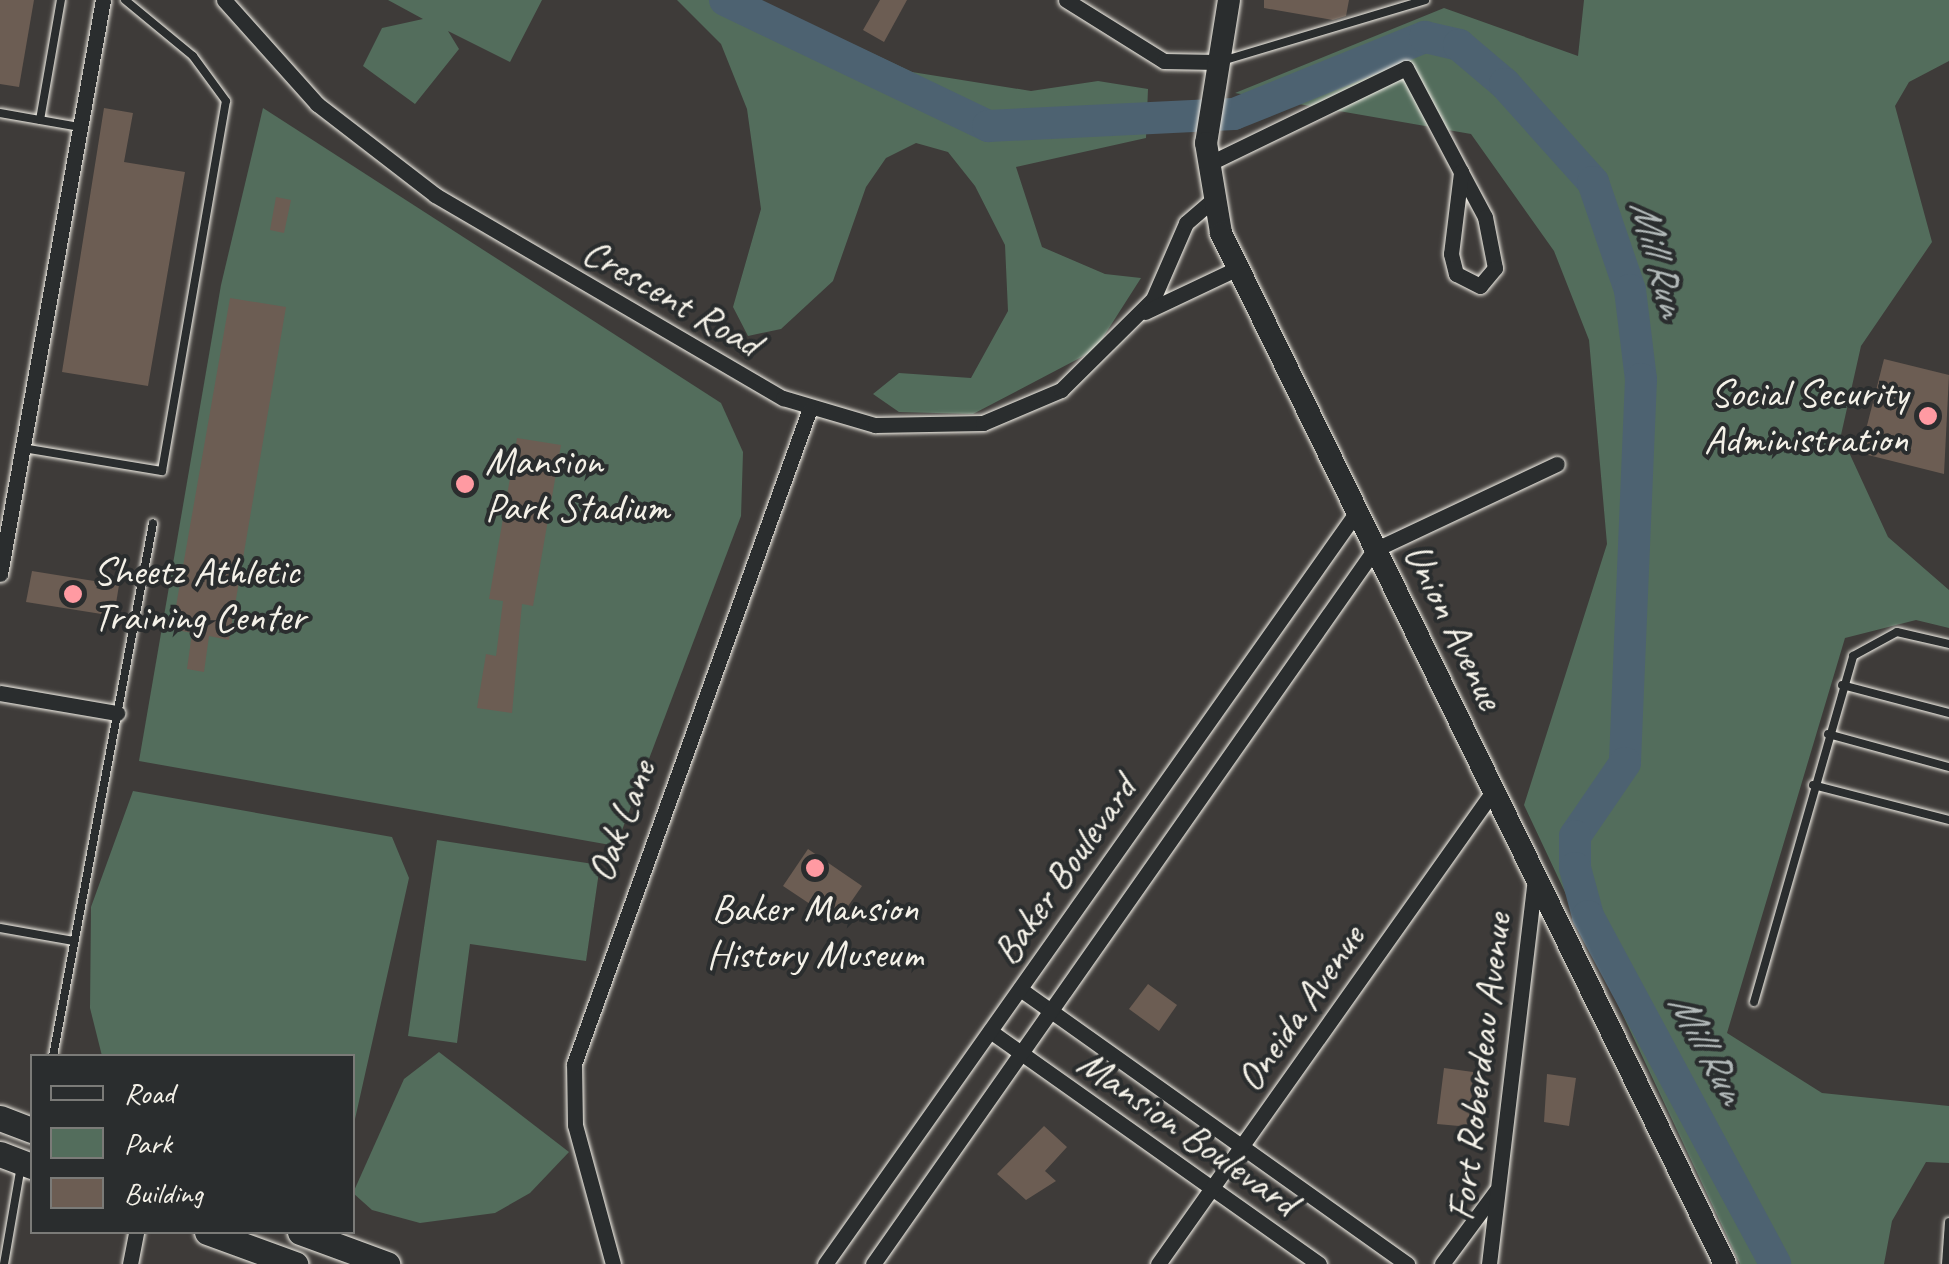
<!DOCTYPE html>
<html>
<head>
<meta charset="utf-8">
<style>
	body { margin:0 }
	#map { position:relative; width:1949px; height:1264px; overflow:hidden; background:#3e3b39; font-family:Caveat,sans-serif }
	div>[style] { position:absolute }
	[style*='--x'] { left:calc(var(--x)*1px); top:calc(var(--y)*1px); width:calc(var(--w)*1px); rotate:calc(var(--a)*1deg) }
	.green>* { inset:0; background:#536d5c }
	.river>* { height:32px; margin:-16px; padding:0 16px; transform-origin:16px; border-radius:16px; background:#4d6271 }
	.building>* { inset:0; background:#6c5d53 }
	.roads { filter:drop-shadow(0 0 2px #f4f1e8) drop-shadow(0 0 2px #f4f1e8) }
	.service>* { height:8px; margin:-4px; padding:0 4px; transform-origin:4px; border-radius:4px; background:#2a2d2e }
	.minor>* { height:15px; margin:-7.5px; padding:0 7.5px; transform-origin:7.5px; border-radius:7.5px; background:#2a2d2e }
	.secondary>* { height:22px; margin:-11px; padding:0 11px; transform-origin:11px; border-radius:11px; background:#2a2d2e }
	.primary>* { height:25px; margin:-12.5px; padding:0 12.5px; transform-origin:12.5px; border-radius:12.5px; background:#2a2d2e }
	.dots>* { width:28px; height:28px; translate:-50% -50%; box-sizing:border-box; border:5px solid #2a2d2e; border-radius:50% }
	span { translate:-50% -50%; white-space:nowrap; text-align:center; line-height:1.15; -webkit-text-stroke:8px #2a2d2e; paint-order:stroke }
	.street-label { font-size:40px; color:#f4f1e8 }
	.poi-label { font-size:40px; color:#f4f1e8 }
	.right { translate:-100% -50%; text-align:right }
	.left { translate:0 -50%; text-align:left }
	.water-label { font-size:42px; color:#b1b8b8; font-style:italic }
	.legend { position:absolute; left:30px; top:1054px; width:325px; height:180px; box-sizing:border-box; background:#2a2d2e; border:2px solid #7b7b78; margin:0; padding:12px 18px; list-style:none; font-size:30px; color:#f4f1e8 }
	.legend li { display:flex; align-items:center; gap:20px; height:50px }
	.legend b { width:50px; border:2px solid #7b7b78 }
</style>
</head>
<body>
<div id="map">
	<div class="green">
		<div style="clip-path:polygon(388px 0,542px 0,510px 62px,448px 31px,459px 49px,415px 104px,363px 66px,382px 28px,423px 19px)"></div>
		<div style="clip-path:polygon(677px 0,759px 0,912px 72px,1031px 91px,1098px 81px,1148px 89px,1146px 138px,1016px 167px,1042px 247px,1105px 274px,1141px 278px,1095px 350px,973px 414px,899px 412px,873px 394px,899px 373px,971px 378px,1008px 311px,1005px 245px,975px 186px,948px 152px,916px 143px,886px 158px,866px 187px,833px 281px,781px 329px,748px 336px,733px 307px,761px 209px,747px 109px,721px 44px)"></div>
		<div style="clip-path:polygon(1584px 0,1949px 0,1949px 61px,1909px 82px,1895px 106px,1932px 242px,1861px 346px,1841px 435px,1888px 537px,1949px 590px,1949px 628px,1916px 620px,1845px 638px,1727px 1033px,1822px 1093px,1949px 1106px,1949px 1163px,1926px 1162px,1892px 1221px,1884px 1264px,1740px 1264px,1524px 805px,1607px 544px,1589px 340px,1554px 251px,1471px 134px,1235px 93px,1444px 8px,1578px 56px)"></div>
		<div style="clip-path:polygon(263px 108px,721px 403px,743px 452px,741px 516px,616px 846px,139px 761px,221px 285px)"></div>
		<div style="clip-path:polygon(133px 791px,392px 837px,409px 878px,353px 1128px,352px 1056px,102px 1056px,90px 1008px,91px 907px)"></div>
		<div style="clip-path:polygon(437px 840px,600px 865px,586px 961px,470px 944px,457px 1043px,408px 1036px)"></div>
		<div style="clip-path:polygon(439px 1052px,569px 1152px,530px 1193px,495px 1213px,420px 1223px,372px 1210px,353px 1193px,404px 1079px)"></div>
	</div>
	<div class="river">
		<div style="--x:725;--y:0;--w:292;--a:25.6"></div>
		<div style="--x:988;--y:126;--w:246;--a:-2.8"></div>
		<div style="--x:1234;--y:114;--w:206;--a:-22"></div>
		<div style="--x:1425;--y:37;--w:35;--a:13"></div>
		<div style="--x:1459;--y:45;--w:60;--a:40.3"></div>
		<div style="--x:1505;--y:84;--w:132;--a:48.1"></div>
		<div style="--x:1593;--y:182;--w:114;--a:71.1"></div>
		<div style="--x:1630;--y:290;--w:90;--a:83"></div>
		<div style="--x:1641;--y:379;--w:384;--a:92.4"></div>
		<div style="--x:1625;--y:763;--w:88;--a:124.4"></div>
		<div style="--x:1575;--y:836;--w:32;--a:90"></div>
		<div style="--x:1575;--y:868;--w:50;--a:74.8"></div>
		<div style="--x:1588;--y:916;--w:395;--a:61.7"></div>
	</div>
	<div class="building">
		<div style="clip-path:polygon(0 0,34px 0,19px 87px,0 84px)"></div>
		<div style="clip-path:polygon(880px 0,907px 0,884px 42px,863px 30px)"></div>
		<div style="clip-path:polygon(1264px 0,1349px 0,1346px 16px,1333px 20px,1264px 8px)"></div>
		<div style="clip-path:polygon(104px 108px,133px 113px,124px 162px,185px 172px,148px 386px,62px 372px)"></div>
		<div style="clip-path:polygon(276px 197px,291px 200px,284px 233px,270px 230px)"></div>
		<div style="clip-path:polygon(230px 298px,286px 307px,229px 640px,209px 636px,204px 672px,187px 669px,192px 633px,172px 629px)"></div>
		<div style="clip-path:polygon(1884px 359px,1949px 375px,1944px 474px,1860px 453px)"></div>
		<div style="clip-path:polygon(517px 438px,561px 445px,533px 606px,522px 604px,512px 713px,477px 708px,486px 654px,496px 656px,503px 601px,489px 599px)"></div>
		<div style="clip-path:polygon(32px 571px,119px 585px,114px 616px,26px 602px)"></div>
		<div style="clip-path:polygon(808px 849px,862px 886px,837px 922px,783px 886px)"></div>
		<div style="clip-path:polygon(1148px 984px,1177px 1005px,1159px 1031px,1129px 1009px)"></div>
		<div style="clip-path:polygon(1444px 1068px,1473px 1072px,1470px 1127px,1437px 1124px)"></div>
		<div style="clip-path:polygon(1547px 1074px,1576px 1078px,1569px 1126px,1544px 1122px)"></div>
		<div style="clip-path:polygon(1044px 1126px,1067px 1147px,1045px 1171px,1056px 1181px,1026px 1200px,997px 1174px)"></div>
	</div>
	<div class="roads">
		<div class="service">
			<div style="--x:1222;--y:61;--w:212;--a:-16.7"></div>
			<div style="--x:0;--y:113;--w:80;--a:10"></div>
			<div style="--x:40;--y:120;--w:122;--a:-80.1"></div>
			<div style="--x:23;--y:448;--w:141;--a:9.4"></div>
			<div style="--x:162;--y:471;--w:375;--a:-80.2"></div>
			<div style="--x:226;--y:101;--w:56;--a:-126.3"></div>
			<div style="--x:193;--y:56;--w:88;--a:-140.5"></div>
			<div style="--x:1842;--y:685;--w:111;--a:14.7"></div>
			<div style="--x:1828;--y:734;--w:125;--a:15.3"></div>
			<div style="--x:1813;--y:785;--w:140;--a:14.4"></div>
			<div style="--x:0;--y:928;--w:75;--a:10"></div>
			<div style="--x:1754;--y:1002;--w:360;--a:-74"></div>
			<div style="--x:1853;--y:656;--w:50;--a:-28.6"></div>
			<div style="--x:1897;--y:632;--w:53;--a:13"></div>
			<div style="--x:53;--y:1056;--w:542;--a:-79.37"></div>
			<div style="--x:4;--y:1264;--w:99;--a:-80.2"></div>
			<div style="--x:1946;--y:1264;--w:42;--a:-85.9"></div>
		</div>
		<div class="minor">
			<div style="--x:224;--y:0;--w:140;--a:48.2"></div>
			<div style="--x:317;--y:104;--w:149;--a:37.6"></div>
			<div style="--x:435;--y:195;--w:403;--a:30.3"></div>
			<div style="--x:783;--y:398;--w:96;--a:16.4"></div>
			<div style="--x:875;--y:425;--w:108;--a:-1.1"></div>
			<div style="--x:983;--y:423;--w:85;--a:-22.9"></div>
			<div style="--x:1061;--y:390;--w:129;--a:-44.7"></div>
			<div style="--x:1153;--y:299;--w:83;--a:-66.5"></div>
			<div style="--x:1186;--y:223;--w:35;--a:-41"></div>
			<div style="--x:1066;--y:0;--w:115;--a:31.9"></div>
			<div style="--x:1164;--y:61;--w:53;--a:1.1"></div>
			<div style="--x:1208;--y:164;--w:220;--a:-25.9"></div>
			<div style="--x:1406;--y:68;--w:118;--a:62.1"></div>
			<div style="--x:1461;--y:172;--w:51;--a:61.9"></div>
			<div style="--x:1485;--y:217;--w:52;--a:78.9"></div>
			<div style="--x:1495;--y:268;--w:23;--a:130"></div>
			<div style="--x:1480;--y:286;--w:27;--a:-153"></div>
			<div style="--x:1456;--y:274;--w:21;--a:-104"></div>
			<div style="--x:1451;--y:254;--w:83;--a:-83"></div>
			<div style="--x:1145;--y:312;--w:101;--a:-25.3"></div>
			<div style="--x:0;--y:574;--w:583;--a:-79.83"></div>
			<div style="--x:0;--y:693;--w:119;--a:9.7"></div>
			<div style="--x:1020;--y:989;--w:475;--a:35.4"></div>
			<div style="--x:990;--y:1031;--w:403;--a:35.3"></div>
			<div style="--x:130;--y:1264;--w:33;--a:-79"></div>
			<div style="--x:613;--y:1264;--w:144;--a:-105.3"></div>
			<div style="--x:575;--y:1125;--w:61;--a:-90.9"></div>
			<div style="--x:574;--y:1064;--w:694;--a:-70.21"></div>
			<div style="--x:825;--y:1264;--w:920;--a:-54.74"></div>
			<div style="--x:873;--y:1264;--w:872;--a:-54.94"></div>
			<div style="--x:1374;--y:550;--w:202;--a:-25.2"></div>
			<div style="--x:1158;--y:1264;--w:581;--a:-54.67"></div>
			<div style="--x:1442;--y:1264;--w:91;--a:-53.5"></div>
			<div style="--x:1489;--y:1264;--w:389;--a:-83.2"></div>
		</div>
		<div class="secondary">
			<div style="--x:1229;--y:0;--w:145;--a:99.1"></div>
			<div style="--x:1206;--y:143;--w:91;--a:80.5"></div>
			<div style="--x:1221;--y:233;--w:1148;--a:63.95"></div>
		</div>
		<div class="primary">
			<div style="--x:0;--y:1118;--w:34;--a:21"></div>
			<div style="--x:0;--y:1154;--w:34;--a:21"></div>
			<div style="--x:207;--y:1232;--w:94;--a:20"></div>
			<div style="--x:300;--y:1232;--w:93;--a:20.2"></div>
		</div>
	</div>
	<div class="dots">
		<div style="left:1928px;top:416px;background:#ff9aa2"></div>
		<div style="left:465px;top:484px;background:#ff9aa2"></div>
		<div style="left:73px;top:594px;background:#ff9aa2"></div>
		<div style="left:815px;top:868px;background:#ff9aa2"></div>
	</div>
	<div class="street-label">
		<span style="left:672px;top:297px;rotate:30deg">Crescent Road</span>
		<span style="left:1454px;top:626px;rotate:64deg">Union Avenue</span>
		<span style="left:621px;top:821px;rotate:-69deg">Oak Lane</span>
		<span style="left:1064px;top:870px;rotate:-55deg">Baker Boulevard</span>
		<span style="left:1300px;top:1008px;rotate:-55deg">Oneida Avenue</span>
		<span style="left:1479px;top:1067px;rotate:-83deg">Fort Roberdeau Avenue</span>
		<span style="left:1188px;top:1132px;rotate:35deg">Mansion Boulevard</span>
	</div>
	<div class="poi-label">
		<span class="right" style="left:1908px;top:416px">Social Security<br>Administration</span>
		<span class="left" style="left:485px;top:484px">Mansion<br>Park Stadium</span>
		<span class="left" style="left:93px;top:594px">Sheetz Athletic<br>Training Center</span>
		<span style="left:815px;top:931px">Baker Mansion<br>History Museum</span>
	</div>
	<div class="water-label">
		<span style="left:1658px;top:258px;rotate:75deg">Mill Run</span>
		<span style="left:1707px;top:1048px;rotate:62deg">Mill Run</span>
	</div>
	<ul class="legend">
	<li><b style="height:12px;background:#2a2d2e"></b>Road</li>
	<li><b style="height:28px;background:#536d5c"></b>Park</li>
	<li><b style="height:28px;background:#6c5d53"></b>Building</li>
	</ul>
</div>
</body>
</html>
